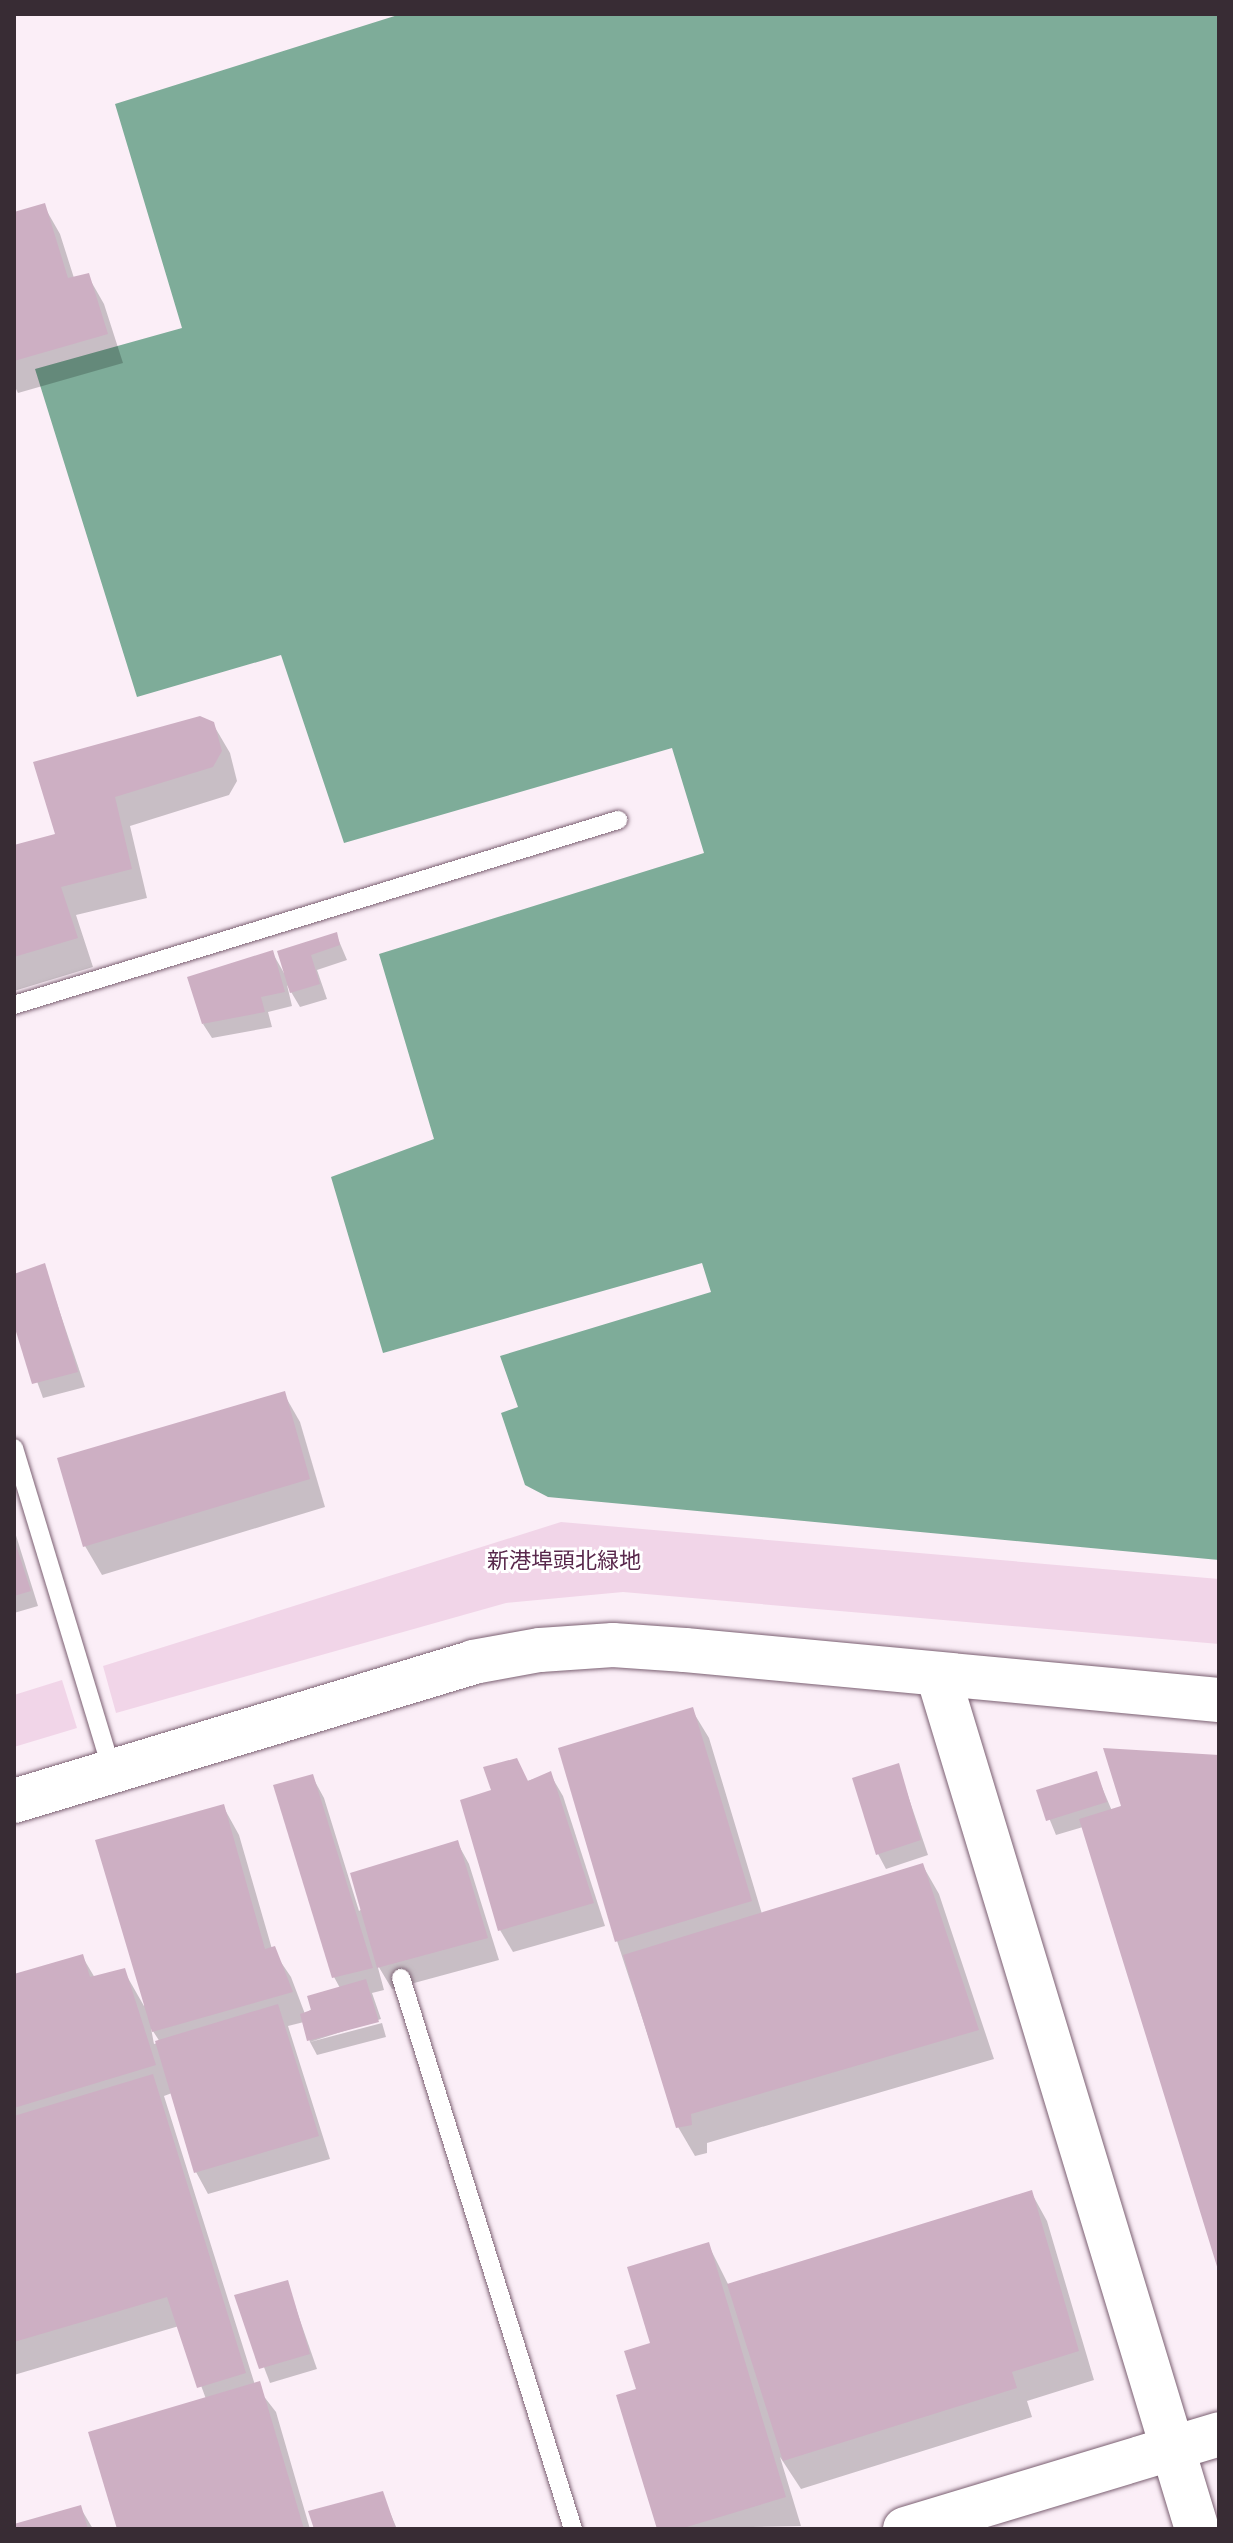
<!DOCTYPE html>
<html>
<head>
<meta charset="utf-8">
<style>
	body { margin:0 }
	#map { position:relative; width:1233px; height:2543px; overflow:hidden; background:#fbeef7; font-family:"Open Sans","Noto Sans JP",sans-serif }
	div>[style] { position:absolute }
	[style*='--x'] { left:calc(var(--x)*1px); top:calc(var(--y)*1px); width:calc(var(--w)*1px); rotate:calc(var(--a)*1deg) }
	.green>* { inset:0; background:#f1d5e8 }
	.water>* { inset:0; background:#7eac99 }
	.shadow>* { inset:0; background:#0003 }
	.building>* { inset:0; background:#cdafc3 }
	.roads { filter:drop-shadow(0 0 2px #7b6072) drop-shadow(0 0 2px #7b6072) }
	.service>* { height:18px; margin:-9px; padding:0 9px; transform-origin:9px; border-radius:9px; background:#fff }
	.tertiary>* { height:44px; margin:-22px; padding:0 22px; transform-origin:22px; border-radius:22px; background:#fff }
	span { translate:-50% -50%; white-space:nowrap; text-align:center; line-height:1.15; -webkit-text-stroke:6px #fff; paint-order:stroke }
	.park-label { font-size:22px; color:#59284c }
	.frame { position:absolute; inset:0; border:16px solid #382c34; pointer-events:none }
</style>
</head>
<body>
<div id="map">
	<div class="green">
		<div style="clip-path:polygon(561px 1522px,1219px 1579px,1219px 1644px,623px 1592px,506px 1603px,116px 1713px,103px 1666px)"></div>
		<div style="clip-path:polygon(62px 1680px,77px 1728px,14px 1747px,14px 1695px)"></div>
	</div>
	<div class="water">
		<div style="clip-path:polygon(401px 14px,1219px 14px,1219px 1560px,548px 1497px,525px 1485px,501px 1413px,518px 1407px,500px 1356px,711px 1292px,702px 1263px,383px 1353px,331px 1177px,434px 1139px,379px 954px,704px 853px,672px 748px,344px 843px,281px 655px,137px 697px,35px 369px,182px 328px,115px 104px)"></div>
	</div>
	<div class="shadow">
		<div style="clip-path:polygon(44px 206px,60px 234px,74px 278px,88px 276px,104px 304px,123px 363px,18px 393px,14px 385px,14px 214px)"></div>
		<div style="clip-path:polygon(213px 724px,230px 753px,237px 781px,229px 795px,130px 826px,147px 898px,76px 915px,93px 967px,14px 991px,14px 848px,58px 835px)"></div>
		<div style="clip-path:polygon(336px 934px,347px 960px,317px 970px,327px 999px,300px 1007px,287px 985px,292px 1006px,268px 1012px,272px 1027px,212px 1038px,203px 1024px,272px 952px,284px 973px)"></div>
		<div style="clip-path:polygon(44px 1265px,85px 1387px,43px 1398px,14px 1318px,14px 1276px)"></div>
		<div style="clip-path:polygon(284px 1394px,300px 1422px,325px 1507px,102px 1575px,85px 1546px,59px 1459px)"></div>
		<div style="clip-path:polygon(14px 1529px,38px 1606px,14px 1613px)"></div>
		<div style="clip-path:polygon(692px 1710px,709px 1738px,762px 1914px,923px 1866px,939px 1894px,994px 2059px,707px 2143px,707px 2153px,695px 2156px,678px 2127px,617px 1941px)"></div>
		<div style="clip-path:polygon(1219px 1757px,1219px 2269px,1083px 1827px,1056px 1835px,1038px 1791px,1096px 1773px,1112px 1811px)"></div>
		<div style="clip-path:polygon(898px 1766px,928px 1855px,886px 1869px,878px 1854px)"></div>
		<div style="clip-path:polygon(550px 1774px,563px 1796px,605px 1926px,513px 1952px,500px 1930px,463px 1801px)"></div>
		<div style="clip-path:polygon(evenodd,312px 1776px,324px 1798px,359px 1911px,457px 1842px,469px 1864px,499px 1960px,392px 1989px,377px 1964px,384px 1990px,372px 1993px,381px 2019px,310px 2042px,304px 2022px,288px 2026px,330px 2159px,208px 2194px,196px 2172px,172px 2093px,164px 2096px,255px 2385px,276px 2412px,310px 2529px,119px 2529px,206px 2399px,179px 2326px,14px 2375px,14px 1976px,82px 1956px,95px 1978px,124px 1971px,144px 2006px,223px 1806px,239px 1835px,272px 1949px,291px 1977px,305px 2014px,340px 1988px,334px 1977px,312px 1776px,151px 2028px,160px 2042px,154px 2044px,151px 2028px)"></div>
		<div style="clip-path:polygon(382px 2023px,386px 2037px,317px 2055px,310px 2042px)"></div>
		<div style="clip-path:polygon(1031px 2192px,1047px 2221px,1094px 2380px,1027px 2401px,1032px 2417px,801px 2489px,780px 2457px,801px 2526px,659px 2529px,638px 2391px,652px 2344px,708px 2244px,729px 2286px)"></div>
		<div style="clip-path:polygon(287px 2283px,317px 2369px,270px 2383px,237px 2296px)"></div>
		<div style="clip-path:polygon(382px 2494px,397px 2529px,316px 2529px)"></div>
		<div style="clip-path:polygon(80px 2507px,93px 2529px,14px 2529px,14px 2526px)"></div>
	</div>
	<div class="building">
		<div style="clip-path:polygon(45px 203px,68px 278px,89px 273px,108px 334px,14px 361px,14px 212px)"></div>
		<div style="clip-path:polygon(200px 716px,214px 722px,222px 751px,213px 767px,115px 797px,132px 869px,61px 887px,78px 938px,14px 957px,14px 845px,55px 834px,33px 762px)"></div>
		<div style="clip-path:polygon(337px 932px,340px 945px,311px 955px,320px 984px,290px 993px,277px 951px)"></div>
		<div style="clip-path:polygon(273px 950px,285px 992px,261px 997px,265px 1012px,202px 1024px,187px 977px)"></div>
		<div style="clip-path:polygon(45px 1263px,78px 1372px,32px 1384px,14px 1325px,14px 1274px)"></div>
		<div style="clip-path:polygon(285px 1391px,310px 1479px,83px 1547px,57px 1458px)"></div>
		<div style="clip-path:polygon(14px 1539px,31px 1591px,14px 1596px)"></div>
		<div style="clip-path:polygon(693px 1707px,752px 1901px,615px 1942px,558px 1748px)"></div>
		<div style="clip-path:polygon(1103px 1748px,1219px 1755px,1219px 2273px,1079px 1819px,1121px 1806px)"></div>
		<div style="clip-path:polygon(517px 1758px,528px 1781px,551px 1771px,594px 1903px,498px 1931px,460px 1800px,491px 1790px,483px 1767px)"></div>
		<div style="clip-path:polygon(899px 1763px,921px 1840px,876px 1855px,852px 1778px)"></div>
		<div style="clip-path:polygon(1097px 1771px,1107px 1802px,1046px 1821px,1036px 1790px)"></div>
		<div style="clip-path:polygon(313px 1774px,373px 1968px,332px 1978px,273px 1785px)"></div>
		<div style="clip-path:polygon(224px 1804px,265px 1949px,275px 1946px,293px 1992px,152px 2032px,95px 1840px)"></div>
		<div style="clip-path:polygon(458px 1840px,488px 1938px,377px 1968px,350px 1873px)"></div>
		<div style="clip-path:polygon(923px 1863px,979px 2030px,691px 2114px,692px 2125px,676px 2128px,623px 1955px)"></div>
		<div style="clip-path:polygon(83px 1954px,90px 1977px,125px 1968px,156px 2065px,14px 2108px,14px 1974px)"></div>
		<div style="clip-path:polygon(366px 1979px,379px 2022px,307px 2041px,300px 2014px,311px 2010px,307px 1996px)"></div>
		<div style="clip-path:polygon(278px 2004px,319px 2136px,194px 2173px,155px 2041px)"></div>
		<div style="clip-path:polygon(153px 2074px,246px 2373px,197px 2388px,167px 2297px,14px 2342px,14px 2116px)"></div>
		<div style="clip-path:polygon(1032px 2190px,1079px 2351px,1012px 2372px,1017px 2388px,783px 2461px,727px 2284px)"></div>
		<div style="clip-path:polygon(709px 2242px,786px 2497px,680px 2529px,657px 2529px,616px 2395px,636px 2389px,624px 2351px,650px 2343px,627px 2267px)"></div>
		<div style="clip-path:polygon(288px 2280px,310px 2354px,259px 2369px,234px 2295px)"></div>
		<div style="clip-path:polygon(260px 2381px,304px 2529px,117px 2529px,88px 2432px)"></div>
		<div style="clip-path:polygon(383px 2491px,396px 2529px,314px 2529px,308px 2511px)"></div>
		<div style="clip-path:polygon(81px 2505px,88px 2529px,14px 2529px,14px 2524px)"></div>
	</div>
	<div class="roads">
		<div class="service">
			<div style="--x:14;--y:1005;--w:632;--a:-17.03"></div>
			<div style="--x:14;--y:1448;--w:337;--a:73.1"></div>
			<div style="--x:401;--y:1978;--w:577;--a:72.66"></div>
		</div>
		<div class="tertiary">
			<div style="--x:938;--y:1675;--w:892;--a:73.13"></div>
			<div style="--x:14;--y:1801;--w:480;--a:-16.8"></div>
			<div style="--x:473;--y:1662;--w:68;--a:-10.2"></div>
			<div style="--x:540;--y:1650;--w:73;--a:-3.9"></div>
			<div style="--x:613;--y:1645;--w:72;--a:4"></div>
			<div style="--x:685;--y:1650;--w:536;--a:5.35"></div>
			<div style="--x:905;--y:2529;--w:328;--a:-16.8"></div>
		</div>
	</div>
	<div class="park-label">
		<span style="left:564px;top:1560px">新港埠頭北緑地</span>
	</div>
	<div class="frame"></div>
</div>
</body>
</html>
